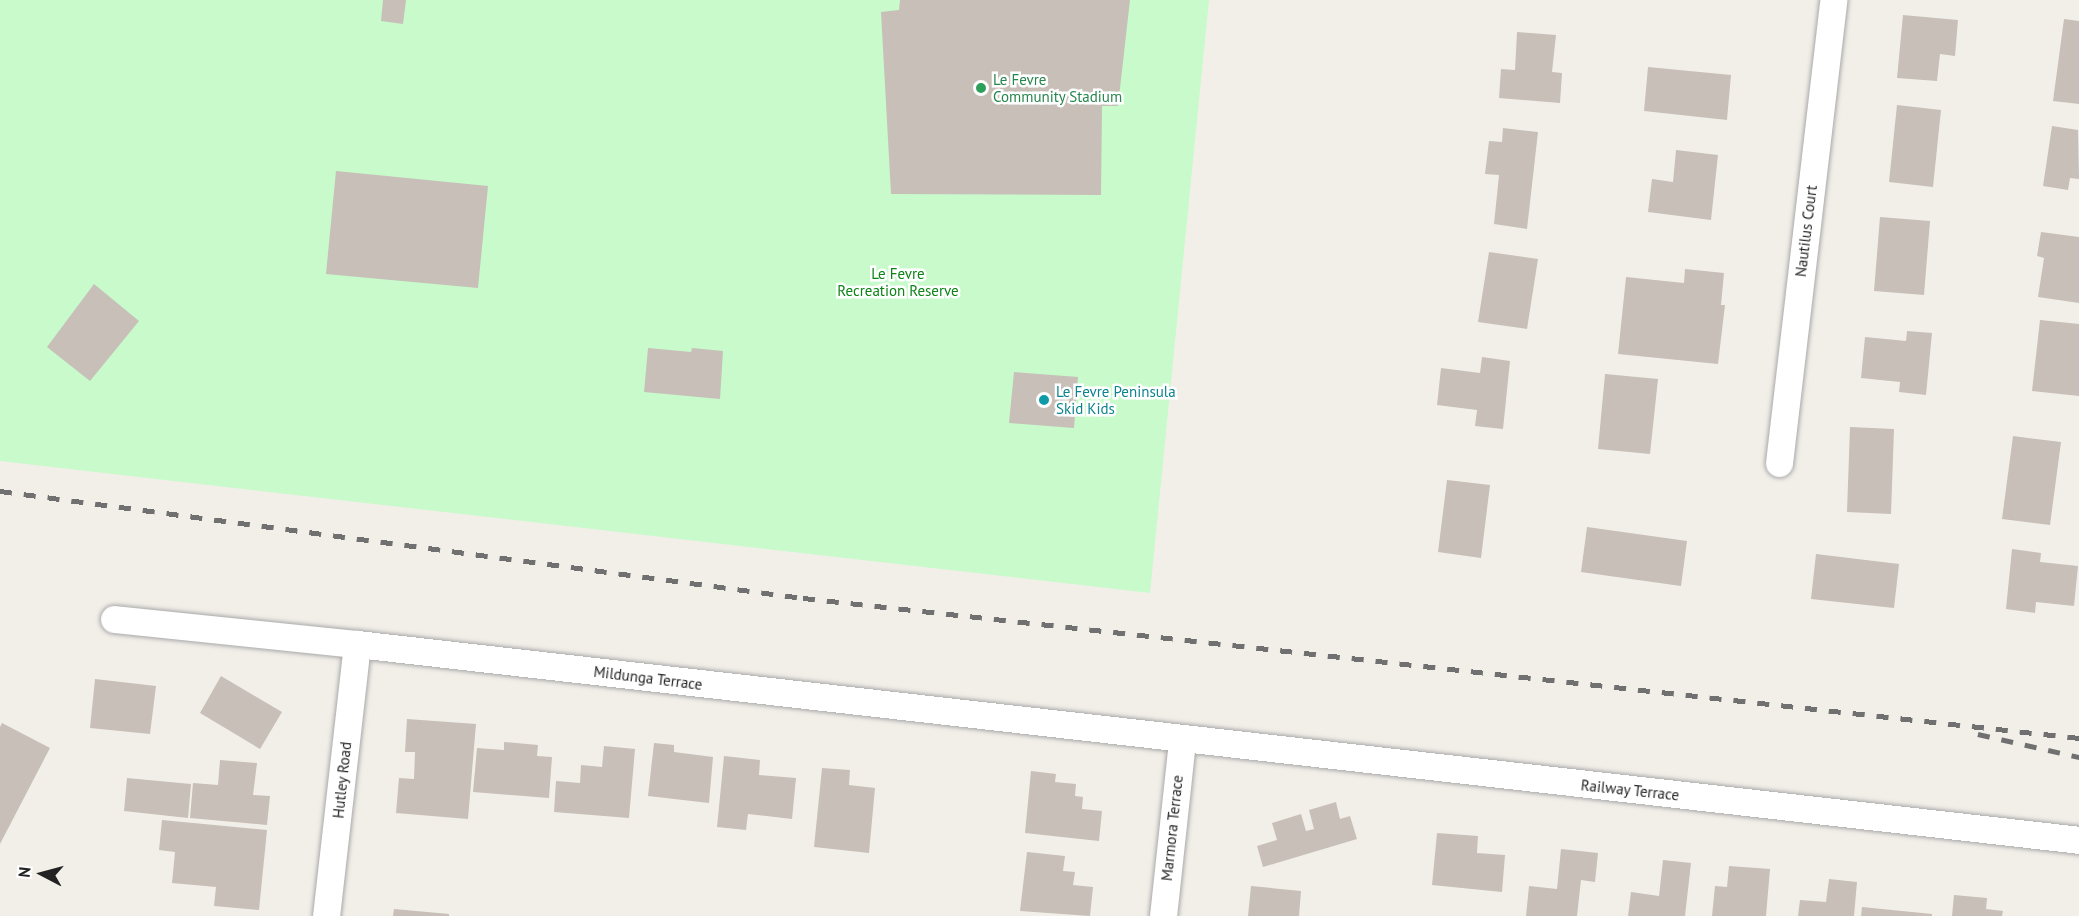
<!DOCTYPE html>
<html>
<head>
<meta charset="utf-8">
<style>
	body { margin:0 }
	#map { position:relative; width:2079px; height:916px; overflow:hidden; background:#f2efe9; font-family:"PT Sans",sans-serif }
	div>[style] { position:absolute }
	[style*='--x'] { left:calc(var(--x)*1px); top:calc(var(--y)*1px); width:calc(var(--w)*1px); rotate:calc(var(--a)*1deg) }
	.park>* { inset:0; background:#c8facc }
	.building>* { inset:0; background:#c7bfb8 }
	.roads { filter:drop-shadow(0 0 2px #a9a9a9) drop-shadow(0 0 2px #a9a9a9) }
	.minor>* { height:27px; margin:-13.5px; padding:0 13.5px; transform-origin:13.5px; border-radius:13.5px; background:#fff }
	.rail>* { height:4.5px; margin-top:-2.25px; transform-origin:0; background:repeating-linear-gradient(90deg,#707070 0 12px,transparent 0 24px) }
	.dots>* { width:16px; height:16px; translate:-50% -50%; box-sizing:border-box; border:3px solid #fff; border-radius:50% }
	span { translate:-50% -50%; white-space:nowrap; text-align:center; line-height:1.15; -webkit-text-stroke:5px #fff; paint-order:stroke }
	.leisure-label { font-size:15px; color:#27864d }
	.left { translate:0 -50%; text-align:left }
	.street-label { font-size:15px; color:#222 }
	.park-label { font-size:15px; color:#0c8416 }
	.culture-label { font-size:15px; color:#0d838f }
	.north { position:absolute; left:12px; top:844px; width:60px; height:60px; -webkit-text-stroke:4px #fff; paint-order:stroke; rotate:276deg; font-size:16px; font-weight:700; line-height:24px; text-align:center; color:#222 }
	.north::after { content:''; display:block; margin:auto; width:21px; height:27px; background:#222; clip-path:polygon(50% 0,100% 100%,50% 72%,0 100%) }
</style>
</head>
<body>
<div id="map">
	<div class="park">
		<div style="clip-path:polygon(0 0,1209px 0,1150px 593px,0 461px)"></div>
	</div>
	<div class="building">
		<div style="clip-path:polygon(383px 0,406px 0,403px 24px,381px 21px)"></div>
		<div style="clip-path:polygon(900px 0,1130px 0,1118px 106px,1102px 106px,1101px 195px,891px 194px,881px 12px,899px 10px)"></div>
		<div style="clip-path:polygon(1903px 15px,1958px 20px,1955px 56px,1940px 54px,1937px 81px,1897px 78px)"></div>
		<div style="clip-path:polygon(2064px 19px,2079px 21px,2079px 104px,2053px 101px)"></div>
		<div style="clip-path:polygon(1517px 32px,1556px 35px,1552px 72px,1562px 73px,1560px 103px,1499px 98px,1501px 69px,1515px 70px)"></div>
		<div style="clip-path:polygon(1648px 67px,1731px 75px,1727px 120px,1644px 111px)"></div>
		<div style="clip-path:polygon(1897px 105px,1941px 110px,1933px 187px,1889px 182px)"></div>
		<div style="clip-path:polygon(2052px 126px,2078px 130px,2079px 179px,2070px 178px,2068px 190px,2043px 186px)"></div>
		<div style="clip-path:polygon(1503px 128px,1538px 132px,1527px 229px,1494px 224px,1499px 175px,1485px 174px,1489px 141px,1502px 142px)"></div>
		<div style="clip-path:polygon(1676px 150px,1718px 155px,1711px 220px,1648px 212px,1652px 179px,1673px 182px)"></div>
		<div style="clip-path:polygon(336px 171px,488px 186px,478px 288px,326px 274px)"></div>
		<div style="clip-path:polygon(1880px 217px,1930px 221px,1924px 295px,1874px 291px)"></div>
		<div style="clip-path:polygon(2041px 232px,2079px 237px,2079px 303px,2038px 297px,2044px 258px,2037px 256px)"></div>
		<div style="clip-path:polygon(1489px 252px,1538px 259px,1527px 329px,1478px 322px)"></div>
		<div style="clip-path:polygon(1685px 269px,1724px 273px,1721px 305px,1725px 305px,1718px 364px,1618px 354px,1626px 277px,1684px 283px)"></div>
		<div style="clip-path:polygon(94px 284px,139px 321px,90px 381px,47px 347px)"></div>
		<div style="clip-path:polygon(2040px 320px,2079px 324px,2079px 396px,2032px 391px)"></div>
		<div style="clip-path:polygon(1907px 331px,1932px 333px,1926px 395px,1899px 392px,1900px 382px,1861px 378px,1865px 337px,1906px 341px)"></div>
		<div style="clip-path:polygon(648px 348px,691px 352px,692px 348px,723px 351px,720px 399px,644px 392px)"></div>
		<div style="clip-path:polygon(1482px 357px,1510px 361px,1503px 429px,1475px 426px,1477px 410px,1437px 405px,1441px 368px,1480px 373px)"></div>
		<div style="clip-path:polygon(1014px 372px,1078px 377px,1074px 428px,1009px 423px)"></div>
		<div style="clip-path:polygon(1605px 374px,1658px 379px,1650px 454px,1598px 449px)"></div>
		<div style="clip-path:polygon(1850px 427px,1894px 429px,1891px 514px,1847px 512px)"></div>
		<div style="clip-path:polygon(2013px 436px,2061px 442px,2050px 525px,2002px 519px)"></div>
		<div style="clip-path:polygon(1447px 480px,1490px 485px,1481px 558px,1438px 552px)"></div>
		<div style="clip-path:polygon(1587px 527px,1687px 541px,1681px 586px,1581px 572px)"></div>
		<div style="clip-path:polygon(2012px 549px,2041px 553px,2040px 562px,2078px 566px,2074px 606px,2036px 602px,2035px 613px,2006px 609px)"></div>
		<div style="clip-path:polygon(1816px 554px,1899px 564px,1894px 608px,1811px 599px)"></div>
		<div style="clip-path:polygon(221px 676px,282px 712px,260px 749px,200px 713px)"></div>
		<div style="clip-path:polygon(95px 679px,156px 686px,150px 734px,90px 728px)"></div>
		<div style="clip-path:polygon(407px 719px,476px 724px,468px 819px,396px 813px,399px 778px,414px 779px,415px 752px,405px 752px)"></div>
		<div style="clip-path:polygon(2px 723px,50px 748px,0 844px,0 727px)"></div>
		<div style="clip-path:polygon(504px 742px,538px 745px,537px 756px,552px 757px,549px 798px,473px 792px,477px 748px,504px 750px)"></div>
		<div style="clip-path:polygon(654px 743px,674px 745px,674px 752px,713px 757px,709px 803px,648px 796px)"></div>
		<div style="clip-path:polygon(604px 746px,635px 749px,629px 818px,554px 812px,556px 781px,580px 783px,581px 765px,602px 767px)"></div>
		<div style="clip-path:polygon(724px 756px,760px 760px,759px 775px,796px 778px,792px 819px,748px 814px,746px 830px,717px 827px)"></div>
		<div style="clip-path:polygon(220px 760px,257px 763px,253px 795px,270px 796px,267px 825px,190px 818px,193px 783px,218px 785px)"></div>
		<div style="clip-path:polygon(822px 768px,850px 770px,849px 785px,875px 788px,869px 853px,814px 847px)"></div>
		<div style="clip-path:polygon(1031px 771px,1056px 774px,1055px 782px,1076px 784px,1075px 796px,1083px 797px,1082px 809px,1102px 811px,1099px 841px,1025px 833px)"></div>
		<div style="clip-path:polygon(127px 778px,191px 784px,188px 818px,124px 811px)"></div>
		<div style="clip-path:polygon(1336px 802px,1340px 819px,1350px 816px,1357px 839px,1263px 867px,1257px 846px,1277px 840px,1272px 823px,1301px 814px,1306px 831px,1314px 829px,1309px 810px)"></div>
		<div style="clip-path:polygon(162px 820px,267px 830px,259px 910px,214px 906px,216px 887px,172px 883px,175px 852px,159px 850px)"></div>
		<div style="clip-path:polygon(1437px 833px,1478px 836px,1477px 853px,1505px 855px,1502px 892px,1432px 885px)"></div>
		<div style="clip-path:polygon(1561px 849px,1598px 853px,1595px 882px,1581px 880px,1577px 916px,1526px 916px,1529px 886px,1557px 889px)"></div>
		<div style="clip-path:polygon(1027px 852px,1065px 856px,1063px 871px,1075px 872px,1073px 885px,1093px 887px,1090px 916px,1020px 911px)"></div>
		<div style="clip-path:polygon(1663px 860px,1691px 863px,1685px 916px,1628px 916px,1631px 892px,1659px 896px)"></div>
		<div style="clip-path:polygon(1729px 866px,1770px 869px,1766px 916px,1712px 916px,1715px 886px,1727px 887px)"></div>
		<div style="clip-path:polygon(1829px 879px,1857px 882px,1854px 916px,1798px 916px,1800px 900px,1826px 902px)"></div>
		<div style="clip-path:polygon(1251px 886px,1301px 891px,1299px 916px,1248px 916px)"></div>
		<div style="clip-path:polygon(1954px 895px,1987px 898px,1986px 909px,2003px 911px,2002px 916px,1952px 916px)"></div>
		<div style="clip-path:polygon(1862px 907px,1932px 914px,1932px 916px,1861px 916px)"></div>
		<div style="clip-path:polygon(394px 909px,449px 914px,449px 916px,393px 916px)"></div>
	</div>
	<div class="roads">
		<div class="minor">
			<div style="--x:1779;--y:463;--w:466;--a:-83.3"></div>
			<div style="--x:114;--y:619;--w:244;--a:5.9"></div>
			<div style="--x:357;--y:644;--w:1733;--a:6.49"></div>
			<div style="--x:326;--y:916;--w:274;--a:-83.5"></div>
			<div style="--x:1163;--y:916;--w:177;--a:-83.8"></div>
		</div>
	</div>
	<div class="rail">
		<div style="--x:0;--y:491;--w:810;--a:7.59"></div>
		<div style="--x:803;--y:598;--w:1284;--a:6.26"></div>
		<div style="--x:1978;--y:734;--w:104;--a:12.8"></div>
	</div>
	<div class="dots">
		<div style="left:981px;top:88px;background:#2e9e5b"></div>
		<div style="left:1044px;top:400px;background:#0f9aa8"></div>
	</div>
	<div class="leisure-label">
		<span class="left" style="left:993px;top:88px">Le Fevre<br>Community Stadium</span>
	</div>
	<div class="street-label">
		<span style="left:1806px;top:231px;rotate:-83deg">Nautilus Court</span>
		<span style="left:648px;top:678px;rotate:7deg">Mildunga Terrace</span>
		<span style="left:342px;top:780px;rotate:-84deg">Hutley Road</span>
		<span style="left:1630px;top:790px;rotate:6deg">Railway Terrace</span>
		<span style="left:1172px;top:828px;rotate:-84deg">Marmora Terrace</span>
	</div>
	<div class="park-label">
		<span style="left:898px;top:282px">Le Fevre<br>Recreation Reserve</span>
	</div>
	<div class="culture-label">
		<span class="left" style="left:1056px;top:400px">Le Fevre Peninsula<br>Skid Kids</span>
	</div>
	<div class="north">N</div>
</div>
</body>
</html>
